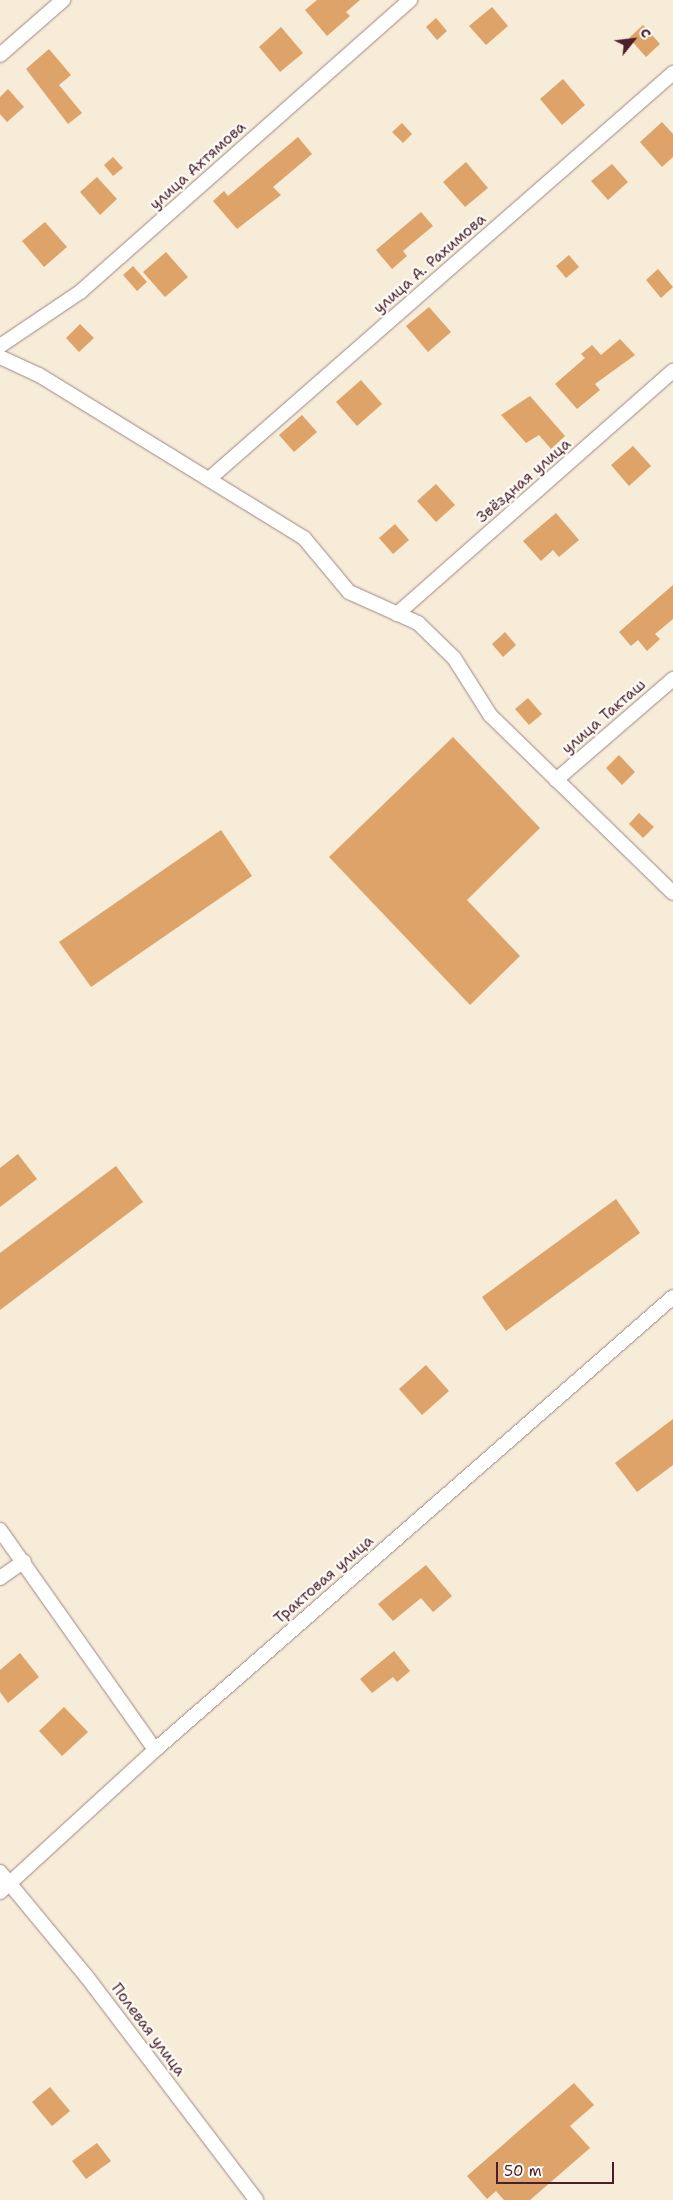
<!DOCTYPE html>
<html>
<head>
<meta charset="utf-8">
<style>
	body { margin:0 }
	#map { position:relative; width:673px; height:2200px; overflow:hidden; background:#f6ecd8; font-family:"Shantell Sans",sans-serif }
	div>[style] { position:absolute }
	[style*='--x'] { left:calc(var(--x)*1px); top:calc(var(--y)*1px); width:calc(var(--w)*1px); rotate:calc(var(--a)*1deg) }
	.building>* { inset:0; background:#dda368 }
	.roads { filter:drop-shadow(0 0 1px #a08682) drop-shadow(0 0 1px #a08682) }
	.street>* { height:14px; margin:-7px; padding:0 7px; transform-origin:7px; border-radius:7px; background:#fff }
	span { translate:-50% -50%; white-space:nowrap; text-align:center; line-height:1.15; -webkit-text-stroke:4.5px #fdfcf7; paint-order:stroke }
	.street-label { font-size:15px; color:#4a1f2b }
	.north { position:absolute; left:608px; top:15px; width:50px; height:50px; -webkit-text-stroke:4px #fdfcf7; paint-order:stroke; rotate:61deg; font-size:14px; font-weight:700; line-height:20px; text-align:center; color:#4a1f2b }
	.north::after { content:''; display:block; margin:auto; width:18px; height:22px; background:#4a1f2b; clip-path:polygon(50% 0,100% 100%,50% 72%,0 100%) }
	.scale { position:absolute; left:496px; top:2162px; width:118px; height:22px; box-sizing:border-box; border:2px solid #4a1f2b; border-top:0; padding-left:6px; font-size:15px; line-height:18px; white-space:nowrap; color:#4a1f2b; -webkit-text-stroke:4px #fdfcf7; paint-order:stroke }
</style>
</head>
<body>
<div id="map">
	<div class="building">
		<div style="clip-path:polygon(317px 0,360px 0,346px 12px,350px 16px,327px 36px,305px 10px)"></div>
		<div style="clip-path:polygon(492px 7px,508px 26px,486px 45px,469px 26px)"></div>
		<div style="clip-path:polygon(436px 18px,447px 31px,437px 40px,426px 27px)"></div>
		<div style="clip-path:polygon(643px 25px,660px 44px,646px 57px,629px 38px)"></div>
		<div style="clip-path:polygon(281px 27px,303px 53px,280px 72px,259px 47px)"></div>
		<div style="clip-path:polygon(49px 49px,71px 75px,59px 85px,82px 113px,68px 124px,26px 69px)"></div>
		<div style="clip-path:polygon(563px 79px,585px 105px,562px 125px,540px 99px)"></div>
		<div style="clip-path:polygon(8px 89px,24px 107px,7px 122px,0 114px,0 97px)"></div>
		<div style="clip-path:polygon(662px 122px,673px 134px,673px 157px,662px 167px,640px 142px)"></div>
		<div style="clip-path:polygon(402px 123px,412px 134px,403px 143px,392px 132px)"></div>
		<div style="clip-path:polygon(298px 137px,312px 154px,273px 187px,281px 195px,237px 229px,213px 201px,224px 191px,228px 196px)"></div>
		<div style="clip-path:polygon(113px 157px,123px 168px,113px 176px,104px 165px)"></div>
		<div style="clip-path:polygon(466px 162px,488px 188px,465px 207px,443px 182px)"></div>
		<div style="clip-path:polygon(612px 164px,628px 182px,608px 200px,591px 181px)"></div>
		<div style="clip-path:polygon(97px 177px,117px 199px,100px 215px,80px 192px)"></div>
		<div style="clip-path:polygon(421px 212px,433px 226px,403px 251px,407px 256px,392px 269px,376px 250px)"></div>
		<div style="clip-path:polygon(45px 222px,67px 247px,44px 267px,22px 241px)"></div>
		<div style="clip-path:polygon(166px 252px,188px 277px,165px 297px,143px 272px)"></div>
		<div style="clip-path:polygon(569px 255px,579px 267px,566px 278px,556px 266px)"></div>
		<div style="clip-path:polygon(133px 266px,147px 282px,137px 291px,123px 275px)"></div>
		<div style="clip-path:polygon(658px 269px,673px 287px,661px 298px,646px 280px)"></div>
		<div style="clip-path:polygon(429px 307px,451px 332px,428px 352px,406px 326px)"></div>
		<div style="clip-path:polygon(80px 324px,94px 338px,79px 352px,66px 338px)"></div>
		<div style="clip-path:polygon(620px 339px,635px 355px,595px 384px,600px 390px,577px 409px,555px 384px,585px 358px,581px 354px,592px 345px,601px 355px)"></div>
		<div style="clip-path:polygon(361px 380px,382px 404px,357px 426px,336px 402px)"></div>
		<div style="clip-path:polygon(530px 396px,565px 436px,551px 449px,539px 435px,526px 443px,501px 415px)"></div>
		<div style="clip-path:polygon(302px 415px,317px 432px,294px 452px,279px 435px)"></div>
		<div style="clip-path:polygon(633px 446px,651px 466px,629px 486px,611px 465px)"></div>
		<div style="clip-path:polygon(436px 484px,455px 505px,436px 522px,417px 501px)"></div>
		<div style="clip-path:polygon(556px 513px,579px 540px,559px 557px,553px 550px,541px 561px,523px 541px)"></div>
		<div style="clip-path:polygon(395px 524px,409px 540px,393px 554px,379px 538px)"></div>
		<div style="clip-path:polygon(673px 585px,673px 619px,655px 634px,660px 639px,647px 651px,638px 640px,631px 646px,619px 632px)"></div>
		<div style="clip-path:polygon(505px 632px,516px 645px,503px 657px,492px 644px)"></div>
		<div style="clip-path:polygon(528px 698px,542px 714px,529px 725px,515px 709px)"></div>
		<div style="clip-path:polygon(453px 737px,540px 828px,467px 900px,520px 956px,470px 1005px,329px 857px)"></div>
		<div style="clip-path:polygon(619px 755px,635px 772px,622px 785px,606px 768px)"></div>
		<div style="clip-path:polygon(639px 813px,654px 827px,643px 838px,629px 824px)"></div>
		<div style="clip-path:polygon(221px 830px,252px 876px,91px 987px,59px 942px)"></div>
		<div style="clip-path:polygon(18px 1154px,37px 1179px,0 1207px,0 1168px)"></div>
		<div style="clip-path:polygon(116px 1166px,143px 1202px,0 1310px,0 1253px)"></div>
		<div style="clip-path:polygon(616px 1199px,640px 1233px,506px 1331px,482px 1297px)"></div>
		<div style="clip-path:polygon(426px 1365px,449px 1391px,422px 1415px,399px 1389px)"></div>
		<div style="clip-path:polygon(673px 1419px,673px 1465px,637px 1492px,615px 1463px)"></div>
		<div style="clip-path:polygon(426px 1565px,452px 1596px,433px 1612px,421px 1598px,393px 1621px,378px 1604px)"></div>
		<div style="clip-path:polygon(394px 1651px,410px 1671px,397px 1682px,393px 1677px,372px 1693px,360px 1679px)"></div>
		<div style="clip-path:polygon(20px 1653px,39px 1677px,8px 1703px,0 1692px,0 1670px)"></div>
		<div style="clip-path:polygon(64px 1707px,88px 1732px,62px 1756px,39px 1731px)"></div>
		<div style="clip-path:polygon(574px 2083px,594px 2105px,570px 2126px,590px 2148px,530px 2200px,504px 2200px,496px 2191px,487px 2199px,467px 2176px)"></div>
		<div style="clip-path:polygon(50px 2087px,70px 2111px,52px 2126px,32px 2102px)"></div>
		<div style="clip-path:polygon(97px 2143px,111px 2161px,86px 2179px,72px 2161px)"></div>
	</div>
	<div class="roads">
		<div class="street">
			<div style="--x:0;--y:55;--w:84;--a:-41.1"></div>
			<div style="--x:0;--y:346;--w:97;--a:-34"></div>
			<div style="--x:80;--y:292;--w:441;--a:-41.5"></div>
			<div style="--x:0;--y:357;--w:43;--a:24.8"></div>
			<div style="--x:39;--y:375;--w:311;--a:31.6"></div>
			<div style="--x:304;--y:538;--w:70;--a:50.2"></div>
			<div style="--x:349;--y:592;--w:76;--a:24.2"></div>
			<div style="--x:418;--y:623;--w:50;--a:44.2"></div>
			<div style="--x:454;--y:658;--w:67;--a:57.7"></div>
			<div style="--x:490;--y:715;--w:255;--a:44.2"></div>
			<div style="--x:209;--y:479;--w:617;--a:-41.19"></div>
			<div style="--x:397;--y:614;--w:368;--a:-41.4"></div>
			<div style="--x:556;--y:780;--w:155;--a:-40.8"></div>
			<div style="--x:0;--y:1530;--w:269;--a:54.8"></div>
			<div style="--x:0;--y:1578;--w:29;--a:-35"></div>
			<div style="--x:0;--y:1872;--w:136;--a:50.4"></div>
			<div style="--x:87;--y:1977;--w:280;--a:52.8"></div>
			<div style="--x:0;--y:1892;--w:210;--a:-42.5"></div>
			<div style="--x:155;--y:1750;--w:688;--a:-41.17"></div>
		</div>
	</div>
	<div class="street-label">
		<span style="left:198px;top:166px;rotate:-42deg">улица Ахтямова</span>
		<span style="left:430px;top:264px;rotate:-41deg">улица А. Рахимова</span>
		<span style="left:524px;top:481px;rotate:-41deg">Звёздная улица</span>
		<span style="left:604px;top:717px;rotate:-41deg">улица Такташ</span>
		<span style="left:324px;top:1580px;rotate:-41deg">Трактовая улица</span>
		<span style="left:148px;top:2030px;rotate:53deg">Полевая улица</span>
	</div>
	<div class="north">С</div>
	<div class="scale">50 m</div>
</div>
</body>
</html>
